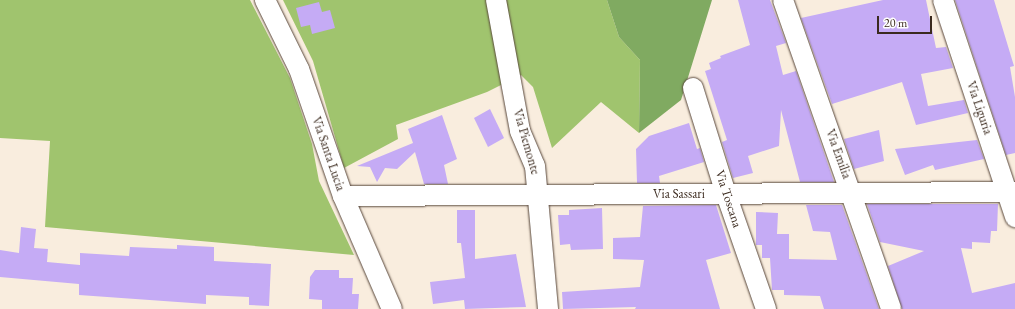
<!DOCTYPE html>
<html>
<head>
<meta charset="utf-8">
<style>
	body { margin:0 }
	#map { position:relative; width:1015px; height:309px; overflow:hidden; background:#f9edde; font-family:"EB Garamond",serif }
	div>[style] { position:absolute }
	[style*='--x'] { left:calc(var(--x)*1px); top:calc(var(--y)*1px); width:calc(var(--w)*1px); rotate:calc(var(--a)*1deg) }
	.green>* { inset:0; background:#a0c46e }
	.forest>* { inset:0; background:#80aa61 }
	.building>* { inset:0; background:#c5abf5 }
	.roads { filter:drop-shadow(0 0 1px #58473b) drop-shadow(0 0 1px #58473b) }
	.minor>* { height:20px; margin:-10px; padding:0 10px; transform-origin:10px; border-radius:10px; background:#fff }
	span { translate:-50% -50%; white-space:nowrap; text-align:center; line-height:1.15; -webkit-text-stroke:3px #fff; paint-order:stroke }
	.street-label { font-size:13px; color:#3b2a1e }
	.scale { position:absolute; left:877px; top:16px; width:55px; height:18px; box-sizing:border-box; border:2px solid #3b2a1e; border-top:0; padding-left:5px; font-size:12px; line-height:14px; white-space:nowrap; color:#3b2a1e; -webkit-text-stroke:3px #fff; paint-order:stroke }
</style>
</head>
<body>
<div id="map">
	<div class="green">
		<div style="clip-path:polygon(0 0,250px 0,290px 78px,312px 144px,319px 181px,354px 255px,45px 227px,50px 141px,0 138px)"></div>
		<div style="clip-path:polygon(283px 0,607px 0,619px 37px,640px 60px,639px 133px,601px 102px,552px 148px,533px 87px,521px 75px,487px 92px,396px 125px,398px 139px,344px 168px,313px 61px)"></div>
	</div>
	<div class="forest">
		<div style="clip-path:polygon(607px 0,712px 0,681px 100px,639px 133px,640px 60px,619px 37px)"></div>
	</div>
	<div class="building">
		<div style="clip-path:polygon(738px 0,770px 0,786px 43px,776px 46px,783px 75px,796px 71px,834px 182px,800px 182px,781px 110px,779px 146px,748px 156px,753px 173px,733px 178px,722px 142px,727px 140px,705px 71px,711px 69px,709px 63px,721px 58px,720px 56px,750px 45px)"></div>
		<div style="clip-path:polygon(883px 0,926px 0,936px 48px,946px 47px,953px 68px,921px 74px,928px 106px,964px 100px,968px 113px,916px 125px,902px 82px,832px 104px,801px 18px)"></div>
		<div style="clip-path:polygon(955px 0,994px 0,1014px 66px,1010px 67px,1015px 97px,1015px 153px,1006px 155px)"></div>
		<div style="clip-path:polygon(319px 2px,322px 12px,330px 10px,335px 28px,312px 34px,310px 25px,301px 27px,296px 8px)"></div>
		<div style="clip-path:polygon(490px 109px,504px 138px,488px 147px,474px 118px)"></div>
		<div style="clip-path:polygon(442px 115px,457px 159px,444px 165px,448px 184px,424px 184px,415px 152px,397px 169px,385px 168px,377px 182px,370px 167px,357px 166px,413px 143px,408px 129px)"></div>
		<div style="clip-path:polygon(689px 123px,697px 149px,700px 148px,704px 162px,659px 176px,660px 183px,637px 183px,636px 149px,649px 136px)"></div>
		<div style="clip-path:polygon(879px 130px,884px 161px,854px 169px,844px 139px)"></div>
		<div style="clip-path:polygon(977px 140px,984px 159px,935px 170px,933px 165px,905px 175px,895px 149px)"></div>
		<div style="clip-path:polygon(867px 204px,998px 204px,997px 231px,991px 231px,990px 243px,972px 242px,972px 249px,961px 248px,972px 293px,1015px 283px,1015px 309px,902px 309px,888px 266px,924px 251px,880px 242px)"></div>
		<div style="clip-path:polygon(716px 205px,731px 253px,706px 260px,720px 309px,635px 309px,636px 307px,563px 309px,562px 292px,640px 287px,644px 260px,613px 259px,613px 238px,640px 237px,643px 206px)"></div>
		<div style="clip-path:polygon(806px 205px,842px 205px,879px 309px,824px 309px,820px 296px,784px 295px,784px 290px,772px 290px,770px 258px,762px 258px,762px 245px,756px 245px,756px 212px,778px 213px,777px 234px,789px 234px,789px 259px,837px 260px,830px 232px,813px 231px)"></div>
		<div style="clip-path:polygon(602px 208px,603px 249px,571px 250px,570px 244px,560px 245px,558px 215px,569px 215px,569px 210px)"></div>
		<div style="clip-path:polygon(457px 210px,475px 210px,475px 259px,516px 254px,526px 307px,465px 309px,464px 300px,433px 304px,430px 282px,465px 278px,461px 243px,457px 243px)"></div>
		<div style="clip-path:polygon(21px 227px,36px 229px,34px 248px,48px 249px,47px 262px,80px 265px,80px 253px,129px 256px,130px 247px,177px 249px,177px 245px,214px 247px,214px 261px,271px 264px,269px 306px,249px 305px,249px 297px,206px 295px,206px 304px,79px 295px,79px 284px,0 277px,0 250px,19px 253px)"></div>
		<div style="clip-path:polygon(315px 270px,339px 270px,339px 278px,353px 278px,352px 294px,359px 294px,358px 309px,322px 309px,322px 300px,309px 299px,310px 277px)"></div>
	</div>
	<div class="roads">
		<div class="minor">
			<div style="--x:265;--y:0;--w:77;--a:63.8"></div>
			<div style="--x:299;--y:69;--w:134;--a:70.9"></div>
			<div style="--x:343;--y:196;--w:123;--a:66.6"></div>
			<div style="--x:496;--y:0;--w:133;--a:79.6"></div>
			<div style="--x:520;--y:131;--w:38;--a:67"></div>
			<div style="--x:535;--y:166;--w:144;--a:84.8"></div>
			<div style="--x:783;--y:0;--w:327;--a:70.7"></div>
			<div style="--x:943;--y:0;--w:229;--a:71.6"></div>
			<div style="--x:693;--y:88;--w:111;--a:72.7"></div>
			<div style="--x:726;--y:194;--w:122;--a:70.8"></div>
			<div style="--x:343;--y:196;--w:672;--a:-0.34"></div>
		</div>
	</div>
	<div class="street-label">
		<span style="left:979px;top:108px;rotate:71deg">Via Liguria</span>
		<span style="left:526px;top:142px;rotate:74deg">Via Piemonte</span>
		<span style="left:328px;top:154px;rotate:71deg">Via Santa Lucia</span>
		<span style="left:838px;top:154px;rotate:70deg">Via Emilia</span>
		<span style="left:679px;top:194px">Via Sassari</span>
		<span style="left:728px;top:199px;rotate:72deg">Via Toscana</span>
	</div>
	<div class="scale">20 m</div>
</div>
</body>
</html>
